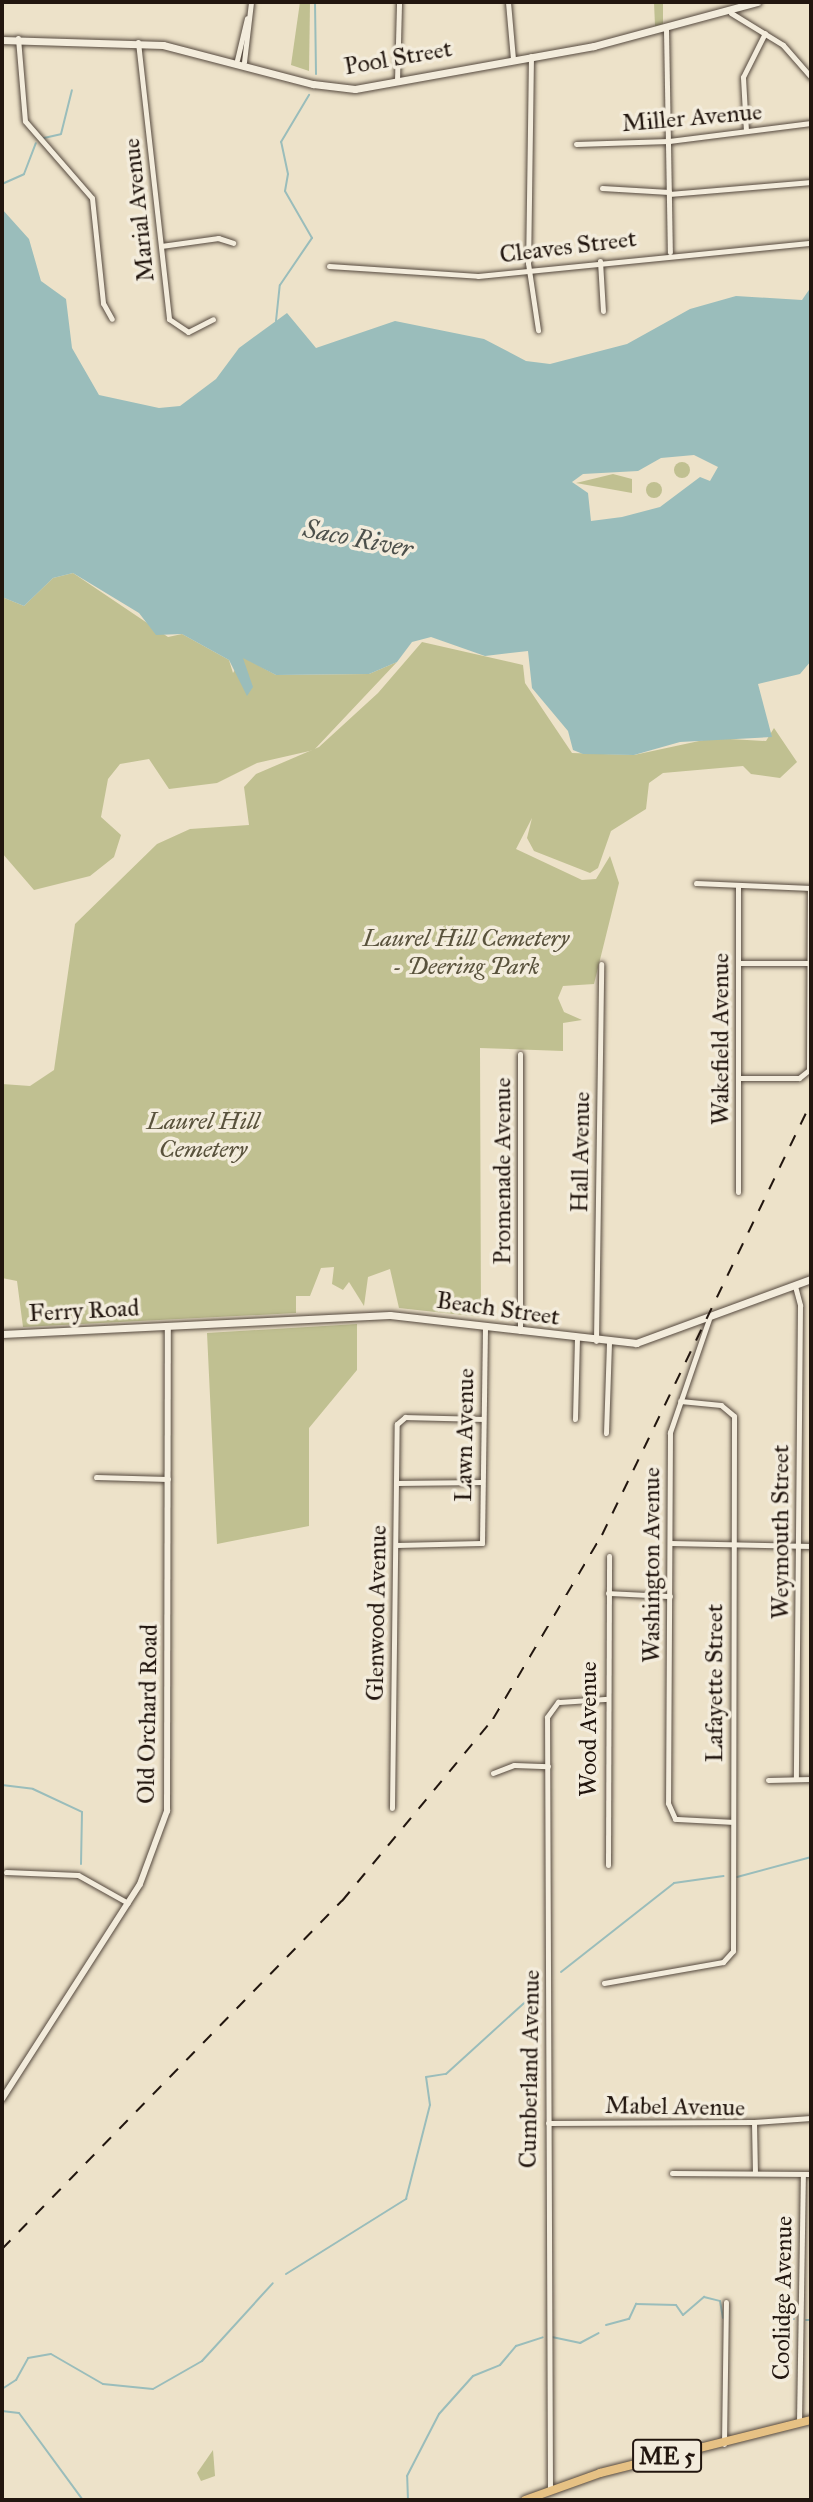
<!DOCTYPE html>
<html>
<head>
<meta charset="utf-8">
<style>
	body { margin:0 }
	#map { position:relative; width:813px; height:2502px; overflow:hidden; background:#ede2c9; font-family:"IM FELL Great Primer",serif }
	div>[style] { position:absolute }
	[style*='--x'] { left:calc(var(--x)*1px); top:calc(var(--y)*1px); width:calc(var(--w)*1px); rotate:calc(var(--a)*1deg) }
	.green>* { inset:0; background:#c0c091 }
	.round { border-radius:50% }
	.water>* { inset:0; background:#9abdbb }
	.stream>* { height:2px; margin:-1px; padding:0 1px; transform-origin:1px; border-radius:1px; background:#9abdbb }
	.roads { filter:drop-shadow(0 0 2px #55493e) drop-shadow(0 0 2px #55493e) }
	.minor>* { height:5px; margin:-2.5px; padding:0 2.5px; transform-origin:2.5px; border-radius:2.5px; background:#f3ecdc }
	.tertiary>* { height:6px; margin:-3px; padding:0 3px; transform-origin:3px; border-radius:3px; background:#f3ecdc }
	.secondary>* { height:7px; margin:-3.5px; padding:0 3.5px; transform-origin:3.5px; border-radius:3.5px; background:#f3ecdc }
	.primary>* { height:8px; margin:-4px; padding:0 4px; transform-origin:4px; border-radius:4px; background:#e6c184 }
	.rail>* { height:2px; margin-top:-1px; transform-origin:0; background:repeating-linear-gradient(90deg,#22160f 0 12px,transparent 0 24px) }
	span { translate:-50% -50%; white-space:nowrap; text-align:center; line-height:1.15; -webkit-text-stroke:7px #f3ecdc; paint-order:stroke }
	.shield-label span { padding:2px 5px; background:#f3ecdc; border:2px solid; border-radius:5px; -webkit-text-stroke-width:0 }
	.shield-label { font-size:23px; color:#22160f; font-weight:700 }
	.street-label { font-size:24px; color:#22160f }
	.park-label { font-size:24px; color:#59523c; font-style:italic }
	.water-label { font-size:26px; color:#4c504b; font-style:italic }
	.frame { position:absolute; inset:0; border:4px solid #22160f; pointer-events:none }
</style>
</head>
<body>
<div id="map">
	<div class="green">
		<div style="clip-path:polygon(300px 2px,310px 2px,309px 71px,291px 65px)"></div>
		<div style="clip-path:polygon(654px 2px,663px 2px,663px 24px,655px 26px)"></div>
		<div class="round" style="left:674px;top:462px;width:16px;height:16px"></div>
		<div style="clip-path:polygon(613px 474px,632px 479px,632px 493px,576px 483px)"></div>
		<div class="round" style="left:646px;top:482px;width:16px;height:16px"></div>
		<div style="clip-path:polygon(73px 573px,168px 637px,182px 634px,229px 660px,233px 673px,243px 657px,276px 675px,369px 674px,397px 662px,314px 750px,257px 763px,217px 783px,169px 789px,149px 759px,120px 764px,108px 779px,101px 817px,121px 835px,114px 857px,90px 876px,34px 890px,2px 853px,2px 597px,24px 606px,53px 578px)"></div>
		<div style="clip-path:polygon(422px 642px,523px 665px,525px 683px,572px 753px,634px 755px,713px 738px,766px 741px,774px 728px,797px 762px,780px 778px,751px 774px,743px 766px,663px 773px,649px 783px,646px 809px,611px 831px,598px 868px,590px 873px,534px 851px,527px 838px,532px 818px,516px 849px,582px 880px,596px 879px,610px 856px,619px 883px,594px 984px,563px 986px,558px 998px,564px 1012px,582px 1020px,563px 1023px,563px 1051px,480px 1048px,481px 1317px,399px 1308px,390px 1269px,368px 1277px,364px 1306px,349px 1282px,343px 1290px,332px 1284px,334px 1267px,321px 1268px,310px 1296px,296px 1296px,296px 1313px,23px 1327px,17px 1281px,2px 1278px,2px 1084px,30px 1086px,54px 1070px,75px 924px,157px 844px,190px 829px,249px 825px,244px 787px,256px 774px,319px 747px,378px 693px)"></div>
		<div style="clip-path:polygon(357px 1324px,357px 1370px,309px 1428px,309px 1526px,217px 1544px,207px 1333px)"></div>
		<div style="clip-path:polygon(213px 2450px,215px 2476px,201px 2481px,197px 2473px)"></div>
	</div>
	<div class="water">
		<div style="clip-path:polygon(evenodd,2px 209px,29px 239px,41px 281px,66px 299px,72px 348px,99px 395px,159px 408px,180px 406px,216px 379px,239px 348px,287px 313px,316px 348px,395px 321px,484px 339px,526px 361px,550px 364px,627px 344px,690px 309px,736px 296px,802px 300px,811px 287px,811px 661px,800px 674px,758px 684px,772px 737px,680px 742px,634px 755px,583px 754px,573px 750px,568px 731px,532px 688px,528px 651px,485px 656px,431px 637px,412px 642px,397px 662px,369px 674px,276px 675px,243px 658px,253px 687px,247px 696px,229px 660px,182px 634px,156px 635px,139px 613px,73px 573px,53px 578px,24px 606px,2px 597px,2px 209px,694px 455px,718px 467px,710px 481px,700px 477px,660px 507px,622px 517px,591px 521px,588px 493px,572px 482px,583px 474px,638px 471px,661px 458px,694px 455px)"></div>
	</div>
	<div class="stream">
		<div style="--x:315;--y:2;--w:72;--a:89.2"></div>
		<div style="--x:44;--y:138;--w:17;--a:-13"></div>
		<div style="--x:61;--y:134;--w:45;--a:-76"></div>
		<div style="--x:2;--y:184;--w:24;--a:-24"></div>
		<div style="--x:24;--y:174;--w:33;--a:-69"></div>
		<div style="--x:276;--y:321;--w:36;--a:-84"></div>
		<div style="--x:280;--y:285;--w:57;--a:-55.8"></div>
		<div style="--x:312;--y:238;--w:54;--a:-119.9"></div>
		<div style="--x:285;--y:191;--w:17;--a:-80"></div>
		<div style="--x:288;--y:174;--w:33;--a:-102"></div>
		<div style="--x:281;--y:142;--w:55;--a:-59.2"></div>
		<div style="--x:2;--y:1785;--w:31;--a:7"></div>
		<div style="--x:33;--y:1789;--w:54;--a:25.1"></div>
		<div style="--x:82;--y:1812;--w:52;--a:91.1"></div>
		<div style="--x:737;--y:1877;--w:77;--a:-15.1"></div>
		<div style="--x:561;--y:1972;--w:144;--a:-38.2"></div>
		<div style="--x:674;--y:1883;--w:50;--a:-8"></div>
		<div style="--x:286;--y:2274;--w:142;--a:-32"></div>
		<div style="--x:406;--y:2199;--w:97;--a:-75.7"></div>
		<div style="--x:430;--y:2105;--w:28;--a:-98"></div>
		<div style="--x:426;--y:2077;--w:20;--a:-9"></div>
		<div style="--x:446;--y:2074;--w:122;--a:-42.3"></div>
		<div style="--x:789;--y:2318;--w:5;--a:11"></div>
		<div style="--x:806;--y:2320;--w:5;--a:0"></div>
		<div style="--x:606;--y:2325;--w:24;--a:-15"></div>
		<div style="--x:629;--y:2319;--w:17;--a:-65"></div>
		<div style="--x:636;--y:2304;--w:40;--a:1.4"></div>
		<div style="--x:676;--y:2305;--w:12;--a:55"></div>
		<div style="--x:683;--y:2315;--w:28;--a:-41"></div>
		<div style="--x:704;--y:2297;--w:16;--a:14"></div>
		<div style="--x:720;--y:2301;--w:17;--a:80"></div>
		<div style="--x:552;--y:2337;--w:29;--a:12"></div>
		<div style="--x:580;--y:2343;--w:21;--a:-28"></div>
		<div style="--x:2;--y:2389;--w:17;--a:-33"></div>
		<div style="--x:16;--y:2380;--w:25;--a:-61"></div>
		<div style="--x:28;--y:2358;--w:23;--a:-10"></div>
		<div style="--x:51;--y:2354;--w:60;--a:30"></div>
		<div style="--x:103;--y:2384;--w:50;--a:5.7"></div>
		<div style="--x:153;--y:2389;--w:56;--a:-29.7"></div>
		<div style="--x:202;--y:2361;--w:105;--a:-47.7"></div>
		<div style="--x:2;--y:2411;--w:17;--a:7"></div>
		<div style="--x:19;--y:2413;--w:108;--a:53.7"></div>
		<div style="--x:408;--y:2500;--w:24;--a:-92"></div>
		<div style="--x:407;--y:2476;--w:70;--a:-62.7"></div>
		<div style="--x:439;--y:2414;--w:51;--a:-48.2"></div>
		<div style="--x:473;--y:2376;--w:29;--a:-22"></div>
		<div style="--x:500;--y:2365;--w:25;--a:-50"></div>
		<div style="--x:516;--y:2346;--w:28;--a:-18"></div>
	</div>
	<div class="roads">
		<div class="minor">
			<div style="--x:508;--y:2;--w:57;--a:85"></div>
			<div style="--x:731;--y:13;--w:61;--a:31.6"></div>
			<div style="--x:783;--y:45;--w:43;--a:48.8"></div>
			<div style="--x:666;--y:29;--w:223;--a:89"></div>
			<div style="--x:18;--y:38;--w:83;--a:85.2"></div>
			<div style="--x:25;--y:121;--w:102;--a:49"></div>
			<div style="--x:92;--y:198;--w:106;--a:84"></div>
			<div style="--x:103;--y:303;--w:18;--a:61"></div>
			<div style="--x:138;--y:42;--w:279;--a:83.6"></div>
			<div style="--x:169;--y:319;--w:23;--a:34"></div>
			<div style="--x:188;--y:332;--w:28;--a:-27"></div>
			<div style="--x:531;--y:56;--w:207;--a:90.8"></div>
			<div style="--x:528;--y:263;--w:68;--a:81.5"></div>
			<div style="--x:237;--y:60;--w:43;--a:-76.6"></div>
			<div style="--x:244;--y:62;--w:60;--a:-83.3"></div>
			<div style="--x:397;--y:81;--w:79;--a:-88.5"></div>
			<div style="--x:746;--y:131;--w:54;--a:-93.2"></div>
			<div style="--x:743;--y:77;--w:49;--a:-63.4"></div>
			<div style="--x:576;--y:144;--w:93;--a:-1.8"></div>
			<div style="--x:669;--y:141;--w:143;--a:-7.2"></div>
			<div style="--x:602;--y:188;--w:67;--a:3.4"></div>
			<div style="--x:669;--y:194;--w:143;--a:-4.8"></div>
			<div style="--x:161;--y:246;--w:58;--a:-8"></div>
			<div style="--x:218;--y:238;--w:16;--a:18"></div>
			<div style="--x:600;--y:261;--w:50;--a:86.6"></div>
			<div style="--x:329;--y:266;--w:149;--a:3.8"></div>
			<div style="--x:478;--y:276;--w:335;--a:-5.7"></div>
			<div style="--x:696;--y:883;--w:115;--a:2.5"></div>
			<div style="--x:739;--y:963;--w:72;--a:0"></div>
			<div style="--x:739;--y:1078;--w:60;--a:0"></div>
			<div style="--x:799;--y:1078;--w:13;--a:-39"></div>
			<div style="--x:809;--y:1070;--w:182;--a:-89.7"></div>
			<div style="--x:738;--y:1192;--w:305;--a:-90"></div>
			<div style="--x:795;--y:1286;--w:20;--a:75"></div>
			<div style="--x:800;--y:1305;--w:474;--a:90.5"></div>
			<div style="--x:709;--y:1319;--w:120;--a:109"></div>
			<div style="--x:670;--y:1432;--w:371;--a:90.3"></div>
			<div style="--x:668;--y:1803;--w:17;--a:66"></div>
			<div style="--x:675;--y:1819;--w:57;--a:3"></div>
			<div style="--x:520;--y:1331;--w:277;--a:-90"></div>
			<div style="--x:596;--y:1341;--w:377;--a:-89.2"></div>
			<div style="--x:575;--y:1419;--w:80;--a:-88.6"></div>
			<div style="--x:606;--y:1433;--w:90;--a:-88.1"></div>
			<div style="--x:96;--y:1477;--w:72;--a:1.6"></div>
			<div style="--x:396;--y:1483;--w:86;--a:-0.7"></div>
			<div style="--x:670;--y:1543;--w:141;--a:1.2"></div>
			<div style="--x:396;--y:1545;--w:86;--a:-1.3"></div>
			<div style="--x:482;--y:1543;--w:217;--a:-89.2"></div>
			<div style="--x:608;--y:1593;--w:62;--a:2.8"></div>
			<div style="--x:493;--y:1773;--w:22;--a:-21"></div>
			<div style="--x:514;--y:1765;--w:34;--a:2"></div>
			<div style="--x:768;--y:1780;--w:43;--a:-1.3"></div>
			<div style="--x:392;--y:1808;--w:384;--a:-89.3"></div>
			<div style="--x:397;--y:1424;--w:11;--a:-41"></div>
			<div style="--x:405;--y:1417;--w:77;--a:1.5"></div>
			<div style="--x:608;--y:1865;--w:309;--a:-89.8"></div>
			<div style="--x:6;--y:1872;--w:72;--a:2.4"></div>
			<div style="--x:78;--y:1875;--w:57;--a:29.2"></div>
			<div style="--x:604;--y:1983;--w:121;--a:-10"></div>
			<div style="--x:723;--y:1962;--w:15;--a:-48"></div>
			<div style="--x:733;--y:1951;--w:535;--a:-89.89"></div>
			<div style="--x:734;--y:1416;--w:17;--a:-140"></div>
			<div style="--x:721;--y:1405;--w:41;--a:-174.4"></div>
			<div style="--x:754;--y:2122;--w:57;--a:-4"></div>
			<div style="--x:548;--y:2123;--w:206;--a:-0.3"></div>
			<div style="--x:754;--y:2122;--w:51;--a:88.9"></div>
			<div style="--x:672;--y:2173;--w:139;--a:0.4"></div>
			<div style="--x:799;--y:2423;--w:249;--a:-89.1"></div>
			<div style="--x:724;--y:2444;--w:142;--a:-89.2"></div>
			<div style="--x:550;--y:2489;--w:772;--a:-90.22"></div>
			<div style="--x:547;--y:1717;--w:19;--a:-54"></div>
			<div style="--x:558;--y:1702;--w:48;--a:-3.6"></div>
		</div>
		<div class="tertiary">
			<div style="--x:2;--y:2099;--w:255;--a:-57.3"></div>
			<div style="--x:140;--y:1884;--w:78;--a:-69.7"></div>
			<div style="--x:167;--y:1811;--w:485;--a:-89.9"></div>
		</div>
		<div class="secondary">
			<div style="--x:2;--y:40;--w:161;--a:1.8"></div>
			<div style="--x:163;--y:45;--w:155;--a:14.6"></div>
			<div style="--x:313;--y:84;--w:42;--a:6.8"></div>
			<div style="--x:355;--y:89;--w:243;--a:-10.2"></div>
			<div style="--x:594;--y:46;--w:169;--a:-15.1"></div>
			<div style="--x:2;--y:1334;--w:388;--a:-2.8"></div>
			<div style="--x:390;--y:1315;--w:248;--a:6.5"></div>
			<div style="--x:636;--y:1343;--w:186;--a:-20.1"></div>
		</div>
		<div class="primary">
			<div style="--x:525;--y:2500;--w:80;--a:-19.8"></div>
			<div style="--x:600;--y:2473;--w:218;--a:-14.1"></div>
		</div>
	</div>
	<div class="rail">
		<div style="--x:2;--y:2249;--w:487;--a:-45.7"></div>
		<div style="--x:342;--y:1901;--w:236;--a:-50.3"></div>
		<div style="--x:493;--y:1719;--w:214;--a:-59.4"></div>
		<div style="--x:602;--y:1535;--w:481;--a:-64.2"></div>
	</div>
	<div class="shield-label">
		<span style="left:667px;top:2456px">ME 5</span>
	</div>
	<div class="street-label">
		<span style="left:398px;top:58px;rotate:-10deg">Pool Street</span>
		<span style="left:692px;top:118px;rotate:-5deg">Miller Avenue</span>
		<span style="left:139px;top:210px;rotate:-96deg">Marial Avenue</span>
		<span style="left:568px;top:247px;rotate:-7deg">Cleaves Street</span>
		<span style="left:721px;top:1039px;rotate:-90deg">Wakefield Avenue</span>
		<span style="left:581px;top:1152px;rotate:-89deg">Hall Avenue</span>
		<span style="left:503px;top:1171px;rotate:-90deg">Promenade Avenue</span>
		<span style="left:498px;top:1309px;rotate:8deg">Beach Street</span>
		<span style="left:84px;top:1311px;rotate:-3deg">Ferry Road</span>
		<span style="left:465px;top:1435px;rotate:-89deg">Lawn Avenue</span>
		<span style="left:781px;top:1532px;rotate:-90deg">Weymouth Street</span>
		<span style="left:652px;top:1565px;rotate:-90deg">Washington Avenue</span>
		<span style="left:377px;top:1613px;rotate:-89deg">Glenwood Avenue</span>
		<span style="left:715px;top:1683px;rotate:-90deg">Lafayette Street</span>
		<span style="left:148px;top:1714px;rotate:-89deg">Old Orchard Road</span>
		<span style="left:589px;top:1729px;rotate:-90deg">Wood Avenue</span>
		<span style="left:530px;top:2069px;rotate:-89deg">Cumberland Avenue</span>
		<span style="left:675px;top:2107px;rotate:1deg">Mabel Avenue</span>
		<span style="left:783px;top:2298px;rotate:-89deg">Coolidge Avenue</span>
	</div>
	<div class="park-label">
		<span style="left:466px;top:953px">Laurel Hill Cemetery<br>- Deering Park</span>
		<span style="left:203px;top:1136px">Laurel Hill<br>Cemetery</span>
	</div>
	<div class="water-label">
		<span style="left:358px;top:539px;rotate:11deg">Saco River</span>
	</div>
	<div class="frame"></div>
</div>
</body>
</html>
